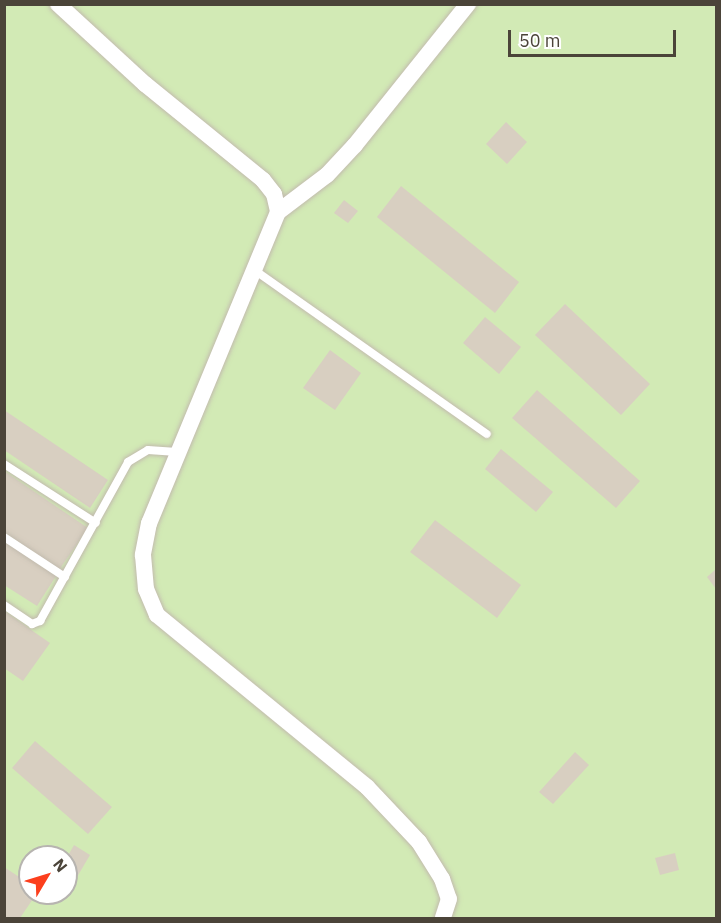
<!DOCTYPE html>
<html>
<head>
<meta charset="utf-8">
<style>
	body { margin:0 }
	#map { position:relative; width:721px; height:923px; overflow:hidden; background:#f6f3ec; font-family:"IBM Plex Sans",sans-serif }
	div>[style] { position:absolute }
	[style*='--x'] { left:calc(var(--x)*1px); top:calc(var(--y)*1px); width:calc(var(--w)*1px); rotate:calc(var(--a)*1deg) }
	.green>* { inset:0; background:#d2eab5 }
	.building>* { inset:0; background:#d8cfc1 }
	.roads { filter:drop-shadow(0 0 2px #c2bbae) drop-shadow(0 0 2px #c2bbae) }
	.service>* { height:8px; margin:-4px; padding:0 4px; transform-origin:4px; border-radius:4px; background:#fff }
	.minor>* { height:16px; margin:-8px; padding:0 8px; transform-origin:8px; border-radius:8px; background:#fff }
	span { translate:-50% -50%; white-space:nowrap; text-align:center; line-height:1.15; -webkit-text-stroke:5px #fff; paint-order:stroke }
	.frame { position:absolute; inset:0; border:6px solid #4b4439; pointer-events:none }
	.north { position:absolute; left:18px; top:845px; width:60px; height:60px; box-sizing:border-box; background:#fff; border:2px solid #b7b4b0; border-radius:50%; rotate:52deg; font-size:16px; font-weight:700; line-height:24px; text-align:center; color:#4b4439 }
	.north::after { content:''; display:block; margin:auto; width:21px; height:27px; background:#fc3f1d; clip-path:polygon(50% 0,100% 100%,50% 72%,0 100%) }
	.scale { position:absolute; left:508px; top:30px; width:168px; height:27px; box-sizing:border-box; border:3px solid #4b4439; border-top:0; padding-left:8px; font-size:18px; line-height:21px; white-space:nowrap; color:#4b4439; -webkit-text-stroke:4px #fff; paint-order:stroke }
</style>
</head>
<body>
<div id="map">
	<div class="green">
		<div style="clip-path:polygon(evenodd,5px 5px,716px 5px,716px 918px,5px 918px,5px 5px,30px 857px,66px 857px,66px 893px,30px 893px,30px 857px)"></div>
	</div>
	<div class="building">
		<div style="clip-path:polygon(506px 122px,527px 142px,507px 164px,486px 144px)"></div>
		<div style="clip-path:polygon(401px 186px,519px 282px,495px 313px,377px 217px)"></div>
		<div style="clip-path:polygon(344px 200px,358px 211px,348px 223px,334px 213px)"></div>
		<div style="clip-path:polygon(565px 304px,650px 384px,621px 415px,535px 335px)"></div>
		<div style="clip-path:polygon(485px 317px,521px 347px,499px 374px,463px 343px)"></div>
		<div style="clip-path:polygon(330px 350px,361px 373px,335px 410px,303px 388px)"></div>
		<div style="clip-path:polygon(537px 390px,640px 481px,616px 508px,512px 418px)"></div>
		<div style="clip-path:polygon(4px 410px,108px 480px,90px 508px,4px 450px)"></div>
		<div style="clip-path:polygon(501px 449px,553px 492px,536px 512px,485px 469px)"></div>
		<div style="clip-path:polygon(4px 471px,88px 528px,59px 570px,4px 532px)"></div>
		<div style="clip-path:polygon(435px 520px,521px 585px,497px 618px,410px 552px)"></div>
		<div style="clip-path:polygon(4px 541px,56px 576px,37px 606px,4px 585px)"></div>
		<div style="clip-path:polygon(716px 569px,716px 589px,707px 577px)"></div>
		<div style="clip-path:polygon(4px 611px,50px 643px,23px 681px,4px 668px)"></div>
		<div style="clip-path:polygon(35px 741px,112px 807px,88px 834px,12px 768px)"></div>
		<div style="clip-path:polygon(575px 752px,589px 765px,553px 804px,539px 792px)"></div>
		<div style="clip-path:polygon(74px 845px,90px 855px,77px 877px,66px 871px,66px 859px)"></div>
		<div style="clip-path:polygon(675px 853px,679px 870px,660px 875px,655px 858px)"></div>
		<div style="clip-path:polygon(4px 867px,30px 884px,30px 893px,37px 893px,20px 918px,4px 918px)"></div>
	</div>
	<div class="roads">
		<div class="service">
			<div style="--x:253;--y:269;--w:286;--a:35.2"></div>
			<div style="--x:4;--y:464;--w:109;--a:32.7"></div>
			<div style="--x:4;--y:537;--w:73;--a:33.3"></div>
			<div style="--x:4;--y:605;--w:34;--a:34"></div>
			<div style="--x:32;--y:624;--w:9;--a:-21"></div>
			<div style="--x:40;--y:621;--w:182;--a:-61"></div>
			<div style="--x:128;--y:462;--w:23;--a:-31"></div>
			<div style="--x:148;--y:450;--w:29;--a:4"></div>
		</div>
		<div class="minor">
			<div style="--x:58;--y:4;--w:118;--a:42.6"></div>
			<div style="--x:145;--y:84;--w:152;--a:39.1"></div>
			<div style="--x:263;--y:180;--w:18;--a:52"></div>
			<div style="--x:274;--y:194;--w:18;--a:77"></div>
			<div style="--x:278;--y:212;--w:337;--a:112.5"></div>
			<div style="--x:149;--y:523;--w:33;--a:101"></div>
			<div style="--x:143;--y:555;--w:34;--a:85"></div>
			<div style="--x:146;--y:589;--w:28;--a:67"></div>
			<div style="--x:157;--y:615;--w:271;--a:39.3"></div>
			<div style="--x:367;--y:787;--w:76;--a:46.6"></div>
			<div style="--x:419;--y:842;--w:44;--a:58.1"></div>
			<div style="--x:442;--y:879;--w:21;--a:71"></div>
			<div style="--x:449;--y:899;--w:20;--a:108"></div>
			<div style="--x:278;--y:212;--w:61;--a:-37.1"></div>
			<div style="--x:327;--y:175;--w:41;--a:-47"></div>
			<div style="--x:355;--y:145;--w:181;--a:-51.3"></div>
		</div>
	</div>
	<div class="frame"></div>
	<div class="north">N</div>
	<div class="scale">50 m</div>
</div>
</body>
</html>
